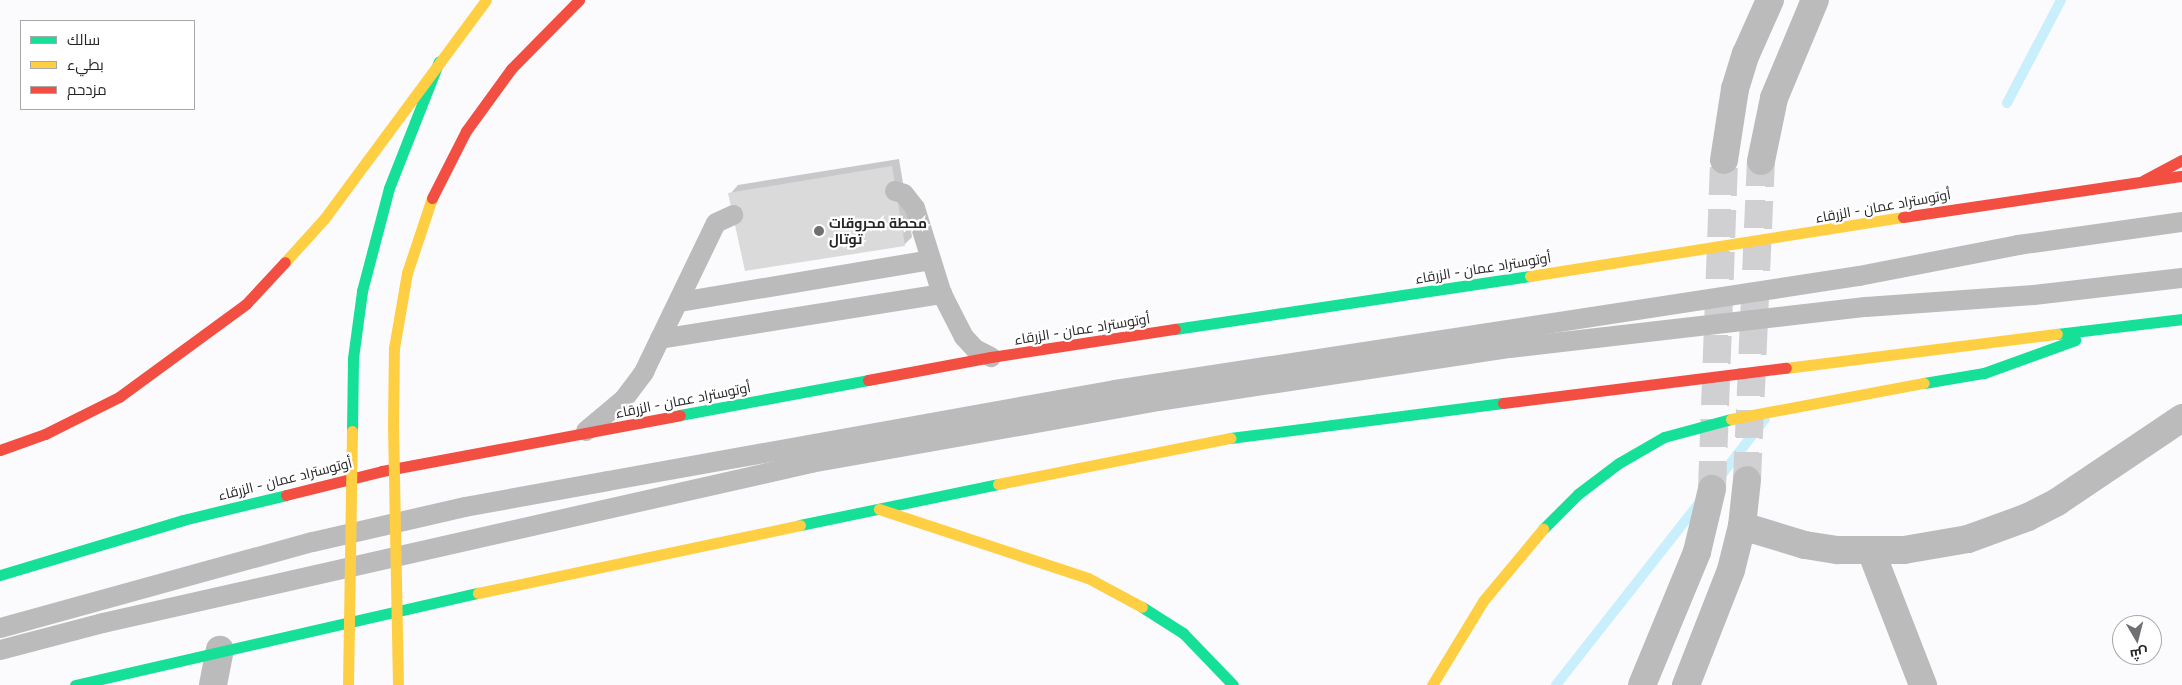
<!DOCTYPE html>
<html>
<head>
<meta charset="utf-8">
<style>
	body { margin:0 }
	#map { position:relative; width:2182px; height:685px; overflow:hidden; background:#fbfbfe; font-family:"Roboto Serif",Cairo,serif }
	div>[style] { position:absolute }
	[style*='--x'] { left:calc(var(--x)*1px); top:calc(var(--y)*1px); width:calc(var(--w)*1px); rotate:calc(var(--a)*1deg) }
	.shadow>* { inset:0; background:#0003 }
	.stream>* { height:10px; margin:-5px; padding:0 5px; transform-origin:5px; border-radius:5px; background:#c9effc }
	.building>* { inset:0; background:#dbdadb }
	.street-tunnel>* { height:28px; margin-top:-14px; transform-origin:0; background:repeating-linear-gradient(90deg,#d0d0d3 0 28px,transparent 0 42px) }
	.lane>* { height:20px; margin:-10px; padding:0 10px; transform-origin:10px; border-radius:10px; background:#bcbbbc }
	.street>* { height:28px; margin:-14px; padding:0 14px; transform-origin:14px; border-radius:14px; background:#bcbbbc }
	.fast>* { height:11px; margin:-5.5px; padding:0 5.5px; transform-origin:5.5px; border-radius:5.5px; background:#16e098 }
	.slow>* { height:11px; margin:-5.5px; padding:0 5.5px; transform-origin:5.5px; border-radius:5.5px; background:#ffcf43 }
	.jam>* { height:11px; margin:-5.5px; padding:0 5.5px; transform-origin:5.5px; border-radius:5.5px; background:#f24e42 }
	.slow-bridge>* { height:11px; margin:-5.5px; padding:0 5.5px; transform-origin:5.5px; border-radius:5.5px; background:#ffcf43 }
	.dots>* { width:14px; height:14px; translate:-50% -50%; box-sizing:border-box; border:2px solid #fff; border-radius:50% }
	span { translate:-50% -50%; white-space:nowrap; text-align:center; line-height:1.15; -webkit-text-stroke:4.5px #fff; paint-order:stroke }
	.street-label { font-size:14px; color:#252527 }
	.poi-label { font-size:14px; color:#252527; font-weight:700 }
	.left { translate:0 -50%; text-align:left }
	.legend { position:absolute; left:20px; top:20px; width:175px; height:90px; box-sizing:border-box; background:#fff; border:1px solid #a8a8a9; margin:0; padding:6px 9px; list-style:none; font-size:15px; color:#252527 }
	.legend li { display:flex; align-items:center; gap:10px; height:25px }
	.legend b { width:25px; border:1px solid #a8a8a9 }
	.north { position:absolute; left:2112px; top:615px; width:50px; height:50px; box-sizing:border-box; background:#fff; border:1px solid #a8a8a9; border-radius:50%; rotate:172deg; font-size:14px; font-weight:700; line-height:20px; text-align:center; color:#252527 }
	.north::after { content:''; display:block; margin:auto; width:18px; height:22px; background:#707072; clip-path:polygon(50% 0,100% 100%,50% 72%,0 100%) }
</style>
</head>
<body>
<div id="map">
	<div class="shadow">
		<div style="clip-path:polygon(899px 159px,912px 237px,904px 245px,730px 194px,738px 185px)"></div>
	</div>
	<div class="stream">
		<div style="--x:2007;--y:103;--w:116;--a:-62.3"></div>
		<div style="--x:1712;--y:487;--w:86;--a:-52.1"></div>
		<div style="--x:1556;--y:685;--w:233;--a:-51.8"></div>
	</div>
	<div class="building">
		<div style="clip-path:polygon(892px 166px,905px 246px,745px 271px,728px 193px)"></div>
	</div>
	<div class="street-tunnel">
		<div style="--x:1747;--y:480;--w:319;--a:-87.5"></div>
		<div style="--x:1712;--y:489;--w:329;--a:-87.9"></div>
	</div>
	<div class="lane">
		<div style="--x:895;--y:191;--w:9;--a:18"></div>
		<div style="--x:904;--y:194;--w:18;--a:52"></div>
		<div style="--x:915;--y:208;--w:90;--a:72.6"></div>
		<div style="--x:942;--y:294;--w:48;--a:62.9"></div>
		<div style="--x:964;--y:337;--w:16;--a:47"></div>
		<div style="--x:975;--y:349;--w:18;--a:27"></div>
		<div style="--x:680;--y:302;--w:254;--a:-9.5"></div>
		<div style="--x:660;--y:339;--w:286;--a:-9.1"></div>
		<div style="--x:586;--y:431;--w:50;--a:-40.1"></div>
		<div style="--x:624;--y:399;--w:34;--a:-53"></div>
		<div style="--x:644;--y:372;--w:165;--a:-64.2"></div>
		<div style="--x:716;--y:223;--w:19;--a:-25"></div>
		<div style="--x:0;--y:628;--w:325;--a:-15.4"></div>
		<div style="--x:313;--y:542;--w:156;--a:-13"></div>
		<div style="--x:465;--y:507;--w:145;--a:-10.3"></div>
		<div style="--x:608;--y:481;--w:515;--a:-10.18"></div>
		<div style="--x:1115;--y:390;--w:753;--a:-8.71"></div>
		<div style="--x:1859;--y:276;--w:162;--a:-11"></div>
		<div style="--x:2018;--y:245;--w:166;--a:-8"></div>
		<div style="--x:0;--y:650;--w:106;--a:-14.7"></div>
		<div style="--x:103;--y:623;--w:726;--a:-12.73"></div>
		<div style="--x:811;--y:463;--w:352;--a:-10.1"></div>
		<div style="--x:1158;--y:401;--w:356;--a:-8.6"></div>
		<div style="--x:1510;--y:348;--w:358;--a:-6.6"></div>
		<div style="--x:1866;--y:307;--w:168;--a:-4.1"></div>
		<div style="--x:2034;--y:295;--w:149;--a:-6.6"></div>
	</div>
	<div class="street">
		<div style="--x:1724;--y:160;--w:72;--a:-81.2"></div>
		<div style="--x:1735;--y:89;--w:37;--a:-73"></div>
		<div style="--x:1746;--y:54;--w:59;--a:-66"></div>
		<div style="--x:1761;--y:161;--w:64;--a:-78.3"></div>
		<div style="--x:1774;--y:98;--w:106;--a:-67.3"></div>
		<div style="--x:1742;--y:526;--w:66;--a:16.8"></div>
		<div style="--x:1805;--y:545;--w:33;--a:9"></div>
		<div style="--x:1838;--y:550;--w:66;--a:0"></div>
		<div style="--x:1904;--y:550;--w:65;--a:-9.8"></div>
		<div style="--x:1968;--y:539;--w:64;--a:-20.1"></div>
		<div style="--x:2028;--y:517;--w:33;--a:-27"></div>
		<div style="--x:2057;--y:502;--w:151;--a:-33.9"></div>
		<div style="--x:1871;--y:551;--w:144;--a:68.8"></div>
		<div style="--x:213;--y:685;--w:36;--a:-79"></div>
		<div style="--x:1642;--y:685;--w:144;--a:-67.5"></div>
		<div style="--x:1697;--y:552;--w:65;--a:-76.6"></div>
		<div style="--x:1686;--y:685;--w:123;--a:-68.6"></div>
		<div style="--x:1731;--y:570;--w:45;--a:-76"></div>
		<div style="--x:1742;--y:526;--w:46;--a:-83.8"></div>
	</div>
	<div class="fast">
		<div style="--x:1175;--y:329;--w:359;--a:-8.5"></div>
		<div style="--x:2057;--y:334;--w:126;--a:-6.8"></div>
		<div style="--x:1924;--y:383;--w:61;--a:-9.5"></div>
		<div style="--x:1984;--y:373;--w:97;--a:-19.9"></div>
		<div style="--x:680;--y:415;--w:191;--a:-10.5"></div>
		<div style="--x:352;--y:431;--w:73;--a:-89.2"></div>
		<div style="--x:353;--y:358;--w:68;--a:-82.3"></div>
		<div style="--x:362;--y:291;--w:106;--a:-75.3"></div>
		<div style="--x:389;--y:188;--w:136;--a:-68.5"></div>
		<div style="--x:1230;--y:438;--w:275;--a:-7.3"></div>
		<div style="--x:800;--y:525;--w:202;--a:-11.7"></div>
		<div style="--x:1543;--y:529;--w:49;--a:-45"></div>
		<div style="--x:1578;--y:494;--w:51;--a:-37.1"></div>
		<div style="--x:1619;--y:463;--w:52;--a:-30"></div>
		<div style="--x:1664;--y:437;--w:69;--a:-15"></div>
		<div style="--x:0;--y:575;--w:191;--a:-16.7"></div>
		<div style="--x:183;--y:520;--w:106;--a:-13.6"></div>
		<div style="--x:1142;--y:607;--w:49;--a:32.4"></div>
		<div style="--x:1183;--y:633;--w:72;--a:46.1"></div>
		<div style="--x:75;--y:685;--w:413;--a:-12.9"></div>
	</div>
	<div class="slow">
		<div style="--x:285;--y:262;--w:58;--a:-47.8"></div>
		<div style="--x:324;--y:219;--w:272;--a:-53.5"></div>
		<div style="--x:1530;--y:276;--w:378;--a:-9"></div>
		<div style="--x:1786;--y:368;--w:273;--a:-7.2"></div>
		<div style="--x:1731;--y:419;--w:196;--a:-10.6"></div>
		<div style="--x:393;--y:425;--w:77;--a:-89.3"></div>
		<div style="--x:394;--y:348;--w:76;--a:-80.2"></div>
		<div style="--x:407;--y:273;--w:79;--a:-71.6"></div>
		<div style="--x:998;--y:484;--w:237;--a:-11.2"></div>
		<div style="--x:879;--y:509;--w:220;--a:18.3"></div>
		<div style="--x:1088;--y:578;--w:61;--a:28.2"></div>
		<div style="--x:478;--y:593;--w:329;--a:-11.9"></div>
		<div style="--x:1432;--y:685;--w:98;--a:-58.7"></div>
		<div style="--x:1483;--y:601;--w:94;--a:-50.2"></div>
	</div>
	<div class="jam">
		<div style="--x:2144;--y:180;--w:43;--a:-27.8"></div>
		<div style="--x:432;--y:198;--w:75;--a:-63.1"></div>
		<div style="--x:466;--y:131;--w:77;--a:-54"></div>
		<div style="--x:511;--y:69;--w:97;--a:-45.4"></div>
		<div style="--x:1903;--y:217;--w:282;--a:-8.4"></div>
		<div style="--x:868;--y:380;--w:125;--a:-10.6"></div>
		<div style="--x:991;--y:357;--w:186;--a:-8.7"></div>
		<div style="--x:1503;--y:403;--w:285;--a:-7.1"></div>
		<div style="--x:0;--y:450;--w:48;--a:-19.6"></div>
		<div style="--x:45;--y:434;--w:83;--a:-26.6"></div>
		<div style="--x:119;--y:397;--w:157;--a:-36.2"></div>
		<div style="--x:246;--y:304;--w:57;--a:-47.1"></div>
		<div style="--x:286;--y:495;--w:99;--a:-14"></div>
		<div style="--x:382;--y:471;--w:303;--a:-10.6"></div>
	</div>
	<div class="slow-bridge">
		<div style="--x:393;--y:425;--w:258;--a:88.9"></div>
		<div style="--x:348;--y:685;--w:254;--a:-89.1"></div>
	</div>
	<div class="dots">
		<div style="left:819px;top:231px;background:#707072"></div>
	</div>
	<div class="street-label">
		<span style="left:1883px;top:206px;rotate:-10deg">أوتوستراد عمان - الزرقاء</span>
		<span style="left:1483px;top:268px;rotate:-9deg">أوتوستراد عمان - الزرقاء</span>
		<span style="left:1082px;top:329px;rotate:-9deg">أوتوستراد عمان - الزرقاء</span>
		<span style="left:683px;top:400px;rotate:-11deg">أوتوستراد عمان - الزرقاء</span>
		<span style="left:285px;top:479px;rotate:-14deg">أوتوستراد عمان - الزرقاء</span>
	</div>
	<div class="poi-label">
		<span class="left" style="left:829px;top:231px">محطة محروقات<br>توتال</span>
	</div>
	<ul class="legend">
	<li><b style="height:6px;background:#16e098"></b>سالك</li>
	<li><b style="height:6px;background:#ffcf43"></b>بطيء</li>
	<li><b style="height:6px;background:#f24e42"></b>مزدحم</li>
	</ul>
	<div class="north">ش</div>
</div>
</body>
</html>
